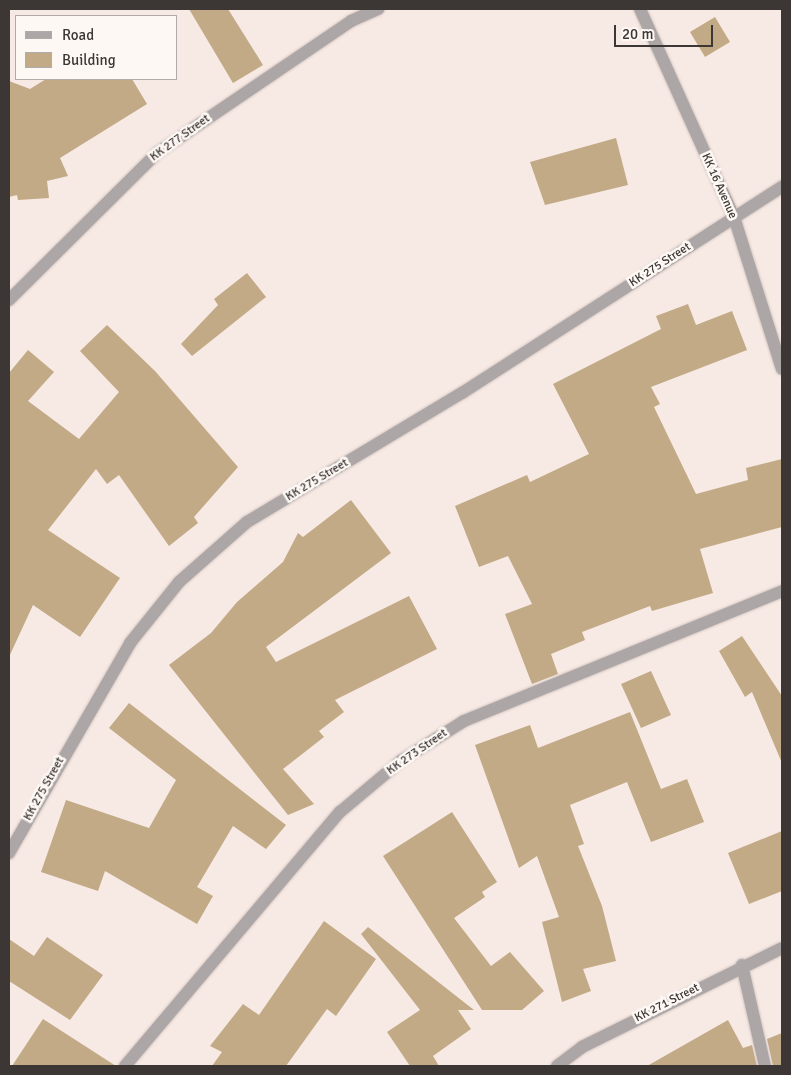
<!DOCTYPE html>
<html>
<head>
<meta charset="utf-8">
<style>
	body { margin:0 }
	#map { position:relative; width:791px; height:1075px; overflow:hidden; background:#f7e9e3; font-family:Signika,sans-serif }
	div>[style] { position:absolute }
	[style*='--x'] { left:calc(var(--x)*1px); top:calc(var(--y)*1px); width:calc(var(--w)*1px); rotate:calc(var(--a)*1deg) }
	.building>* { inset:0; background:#c2aa87 }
	.roads { filter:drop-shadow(0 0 1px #d2c5c0) drop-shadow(0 0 1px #d2c5c0) }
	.minor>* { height:12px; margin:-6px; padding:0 6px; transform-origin:6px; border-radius:6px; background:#ada6a7 }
	.tertiary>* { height:12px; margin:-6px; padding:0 6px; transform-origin:6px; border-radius:6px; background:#ada6a7 }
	span { translate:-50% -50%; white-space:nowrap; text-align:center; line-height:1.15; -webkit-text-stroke:5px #fef8f5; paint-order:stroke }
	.street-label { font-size:12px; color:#3c3734 }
	.frame { position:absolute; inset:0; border:10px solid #3c3734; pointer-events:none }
	.legend { position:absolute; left:15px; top:15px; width:162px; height:65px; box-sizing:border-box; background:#fef8f5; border:1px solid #b0aba8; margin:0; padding:6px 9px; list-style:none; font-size:15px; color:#3c3734 }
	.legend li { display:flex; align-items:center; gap:10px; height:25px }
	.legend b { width:25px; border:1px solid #b0aba8 }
	.scale { position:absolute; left:614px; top:25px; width:99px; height:22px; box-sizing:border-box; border:2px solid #3c3734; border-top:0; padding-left:6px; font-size:15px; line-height:18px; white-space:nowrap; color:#3c3734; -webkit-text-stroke:4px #fef8f5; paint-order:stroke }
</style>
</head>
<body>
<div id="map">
	<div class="building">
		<div style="clip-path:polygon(189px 9px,228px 9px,263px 65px,233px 83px)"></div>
		<div style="clip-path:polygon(715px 17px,730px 42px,705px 57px,690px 32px)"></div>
		<div style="clip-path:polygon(46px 79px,132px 79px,147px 104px,60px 158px,68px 176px,47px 181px,49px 198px,18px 200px,17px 195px,9px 197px,9px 81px,30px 89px)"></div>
		<div style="clip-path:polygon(616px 138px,628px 185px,545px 205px,530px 162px)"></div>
		<div style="clip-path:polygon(247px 273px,266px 297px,192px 356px,181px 344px,218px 305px,214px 299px)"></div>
		<div style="clip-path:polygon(688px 304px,696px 325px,732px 311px,747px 350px,651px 387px,660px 404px,654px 407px,696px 494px,748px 480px,746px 468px,782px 459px,782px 527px,700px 549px,713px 593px,652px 611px,650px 606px,582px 632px,585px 640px,551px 654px,558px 674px,532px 684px,505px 614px,532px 604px,508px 556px,479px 567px,455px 506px,527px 475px,530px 482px,589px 454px,553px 384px,661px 329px,656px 316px)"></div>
		<div style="clip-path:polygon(107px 325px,155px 371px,238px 467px,194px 517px,198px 523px,169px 546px,119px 475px,107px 484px,96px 469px,48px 530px,120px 578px,80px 637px,33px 605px,9px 657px,9px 373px,28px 350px,54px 372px,28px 401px,79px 439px,119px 392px,80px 351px)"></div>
		<div style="clip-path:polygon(351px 500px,391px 553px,266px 647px,276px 662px,409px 596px,437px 649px,335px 700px,344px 712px,319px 731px,324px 737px,283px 769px,314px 804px,288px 815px,169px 665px,211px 633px,237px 602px,283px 562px,298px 533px,303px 537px)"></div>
		<div style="clip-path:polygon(742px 636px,782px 696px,782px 763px,752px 692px,745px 697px,719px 651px)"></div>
		<div style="clip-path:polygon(651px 671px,671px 715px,641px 728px,621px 684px)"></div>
		<div style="clip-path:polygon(129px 703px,286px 825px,266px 849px,233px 826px,197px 887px,213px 896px,197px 924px,105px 871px,98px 891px,41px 872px,66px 800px,149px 828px,176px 780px,109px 728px)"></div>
		<div style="clip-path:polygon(630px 712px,661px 789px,687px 779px,704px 822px,651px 842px,627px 782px,570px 805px,584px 844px,578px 846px,602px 906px,616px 961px,583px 969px,591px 991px,562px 1002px,542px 922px,559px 917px,537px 856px,519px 868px,475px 745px,530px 725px,538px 748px)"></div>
		<div style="clip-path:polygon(452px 812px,497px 882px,482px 892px,485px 897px,454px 918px,491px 966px,510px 952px,544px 991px,522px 1010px,482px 1010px,383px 856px)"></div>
		<div style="clip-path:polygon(782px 831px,782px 891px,749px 904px,728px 853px)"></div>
		<div style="clip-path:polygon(324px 921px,376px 959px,336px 1016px,327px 1009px,286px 1066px,212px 1066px,222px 1052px,210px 1046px,243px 1004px,259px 1015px)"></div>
		<div style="clip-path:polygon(368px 927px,474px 1010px,458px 1010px,471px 1029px,433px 1056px,439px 1066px,410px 1066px,387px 1032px,420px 1010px,361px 934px)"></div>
		<div style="clip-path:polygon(47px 937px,103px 975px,70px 1020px,9px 981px,9px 939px,34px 956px)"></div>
		<div style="clip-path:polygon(43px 1019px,116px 1066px,12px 1066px)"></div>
		<div style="clip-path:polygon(728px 1020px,743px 1048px,752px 1045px,757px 1066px,647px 1066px)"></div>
		<div style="clip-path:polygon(782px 1033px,782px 1066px,773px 1066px,767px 1039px)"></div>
	</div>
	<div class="roads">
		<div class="minor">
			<div style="--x:640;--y:9;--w:228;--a:65.7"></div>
			<div style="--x:734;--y:217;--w:159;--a:72.5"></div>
			<div style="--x:9;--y:300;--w:209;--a:-44.8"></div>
			<div style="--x:157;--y:153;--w:235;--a:-34.2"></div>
			<div style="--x:351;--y:21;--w:30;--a:-24"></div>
			<div style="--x:9;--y:853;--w:242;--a:-60"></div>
			<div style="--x:130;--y:643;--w:78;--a:-51.2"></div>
			<div style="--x:179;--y:582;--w:91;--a:-41.4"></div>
			<div style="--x:247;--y:522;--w:251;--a:-31"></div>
			<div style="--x:462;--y:393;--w:381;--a:-32.8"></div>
			<div style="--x:742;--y:965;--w:104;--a:77.2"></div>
			<div style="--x:125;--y:1066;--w:333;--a:-49.8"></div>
			<div style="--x:340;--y:812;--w:81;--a:-40"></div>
			<div style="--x:402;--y:760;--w:73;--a:-32.2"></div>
			<div style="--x:464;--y:721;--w:344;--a:-22.2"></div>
		</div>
		<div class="tertiary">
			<div style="--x:557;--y:1066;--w:31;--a:-37"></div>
			<div style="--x:582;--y:1047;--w:223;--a:-26.3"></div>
		</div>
	</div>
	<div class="street-label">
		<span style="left:180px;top:138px;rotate:-36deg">KK 277 Street</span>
		<span style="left:719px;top:186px;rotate:66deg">KK 16 Avenue</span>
		<span style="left:660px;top:265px;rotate:-33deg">KK 275 Street</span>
		<span style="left:317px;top:480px;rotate:-31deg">KK 275 Street</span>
		<span style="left:417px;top:752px;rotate:-35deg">KK 273 Street</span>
		<span style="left:44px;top:789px;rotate:-61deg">KK 275 Street</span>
		<span style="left:667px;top:1003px;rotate:-27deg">KK 271 Street</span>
	</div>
	<div class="frame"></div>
	<ul class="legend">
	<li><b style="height:6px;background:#ada6a7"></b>Road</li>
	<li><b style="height:14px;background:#c2aa87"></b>Building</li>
	</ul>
	<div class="scale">20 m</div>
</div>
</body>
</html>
